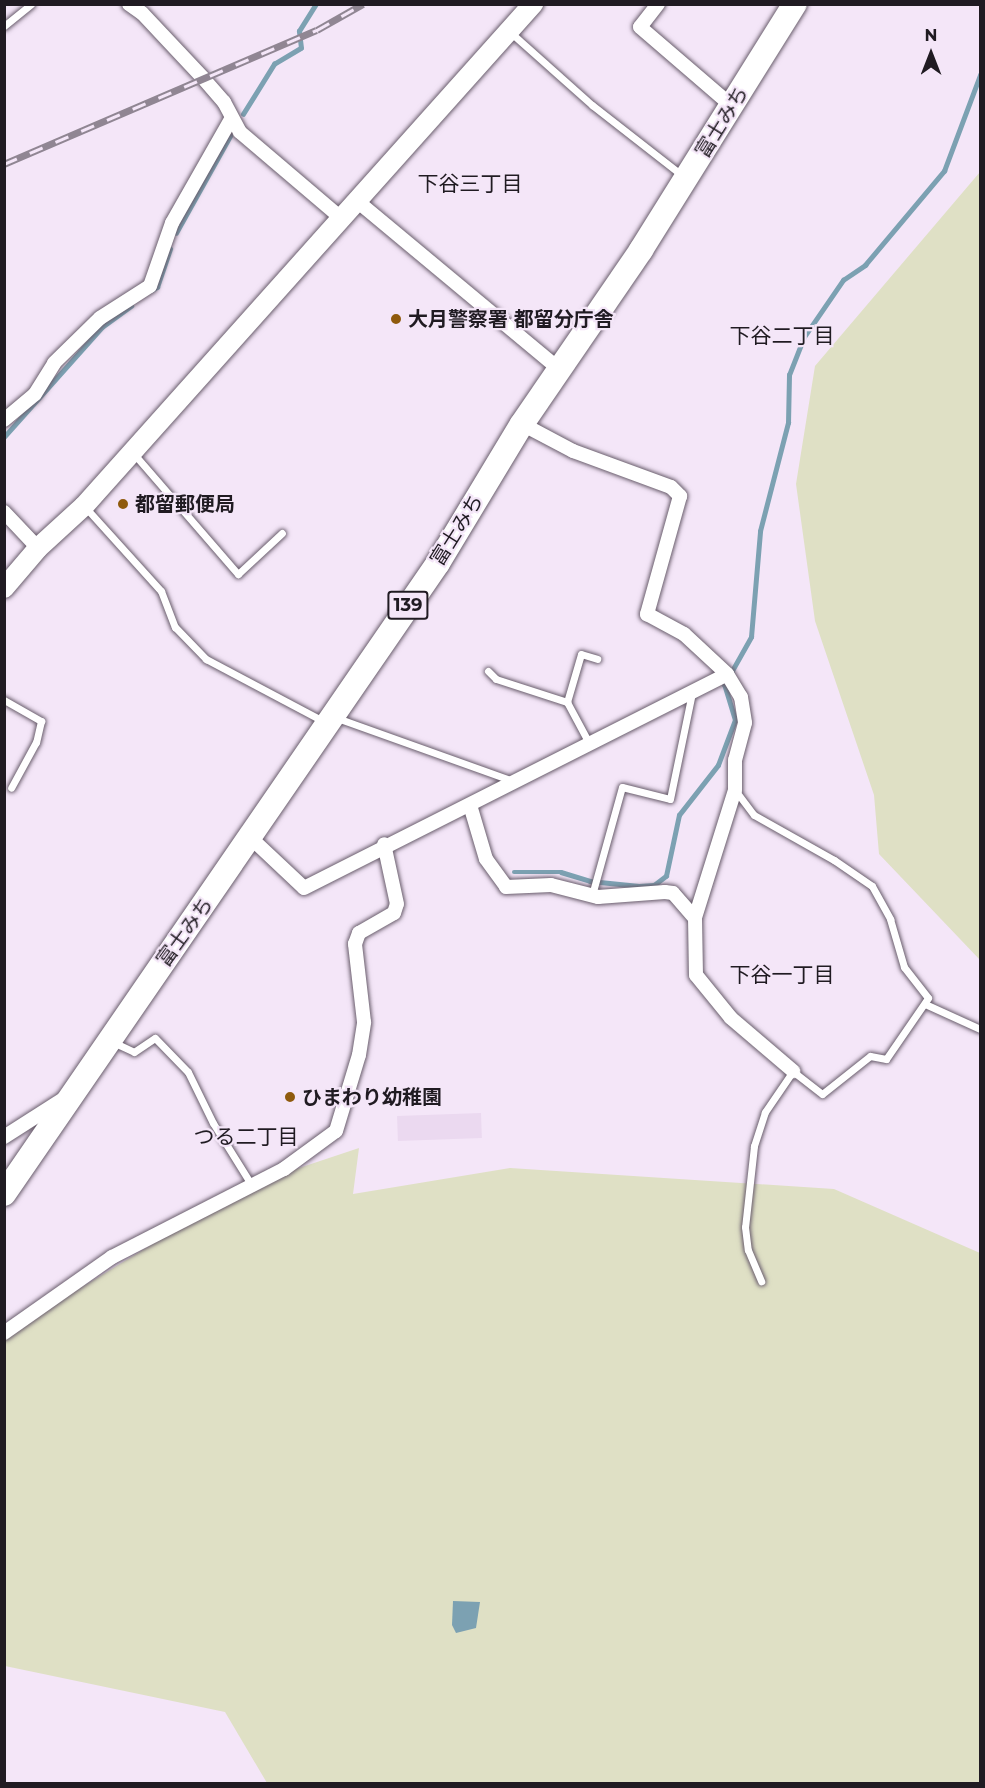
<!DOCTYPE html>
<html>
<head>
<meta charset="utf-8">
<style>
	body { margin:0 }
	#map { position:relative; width:985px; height:1788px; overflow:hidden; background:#f4e6f8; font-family:Montserrat,"Noto Sans JP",sans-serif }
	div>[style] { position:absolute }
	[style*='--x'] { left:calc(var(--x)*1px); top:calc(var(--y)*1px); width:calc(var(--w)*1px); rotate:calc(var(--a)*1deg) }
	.built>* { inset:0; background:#ebd9f0; transform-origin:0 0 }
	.green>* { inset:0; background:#dfe0c5 }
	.water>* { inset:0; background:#7ca1b2 }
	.stream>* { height:4.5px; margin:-2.25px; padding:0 2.25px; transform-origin:2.25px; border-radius:2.25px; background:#7ca1b2 }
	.roads { filter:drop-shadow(0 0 2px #695d6c) drop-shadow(0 0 2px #695d6c) }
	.lane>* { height:7px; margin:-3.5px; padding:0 3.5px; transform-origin:3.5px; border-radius:3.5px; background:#fff }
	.street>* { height:14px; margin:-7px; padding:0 7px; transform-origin:7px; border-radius:7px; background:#fff }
	.secondary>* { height:20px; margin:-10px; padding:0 10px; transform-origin:10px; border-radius:10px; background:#fff }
	.highway>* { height:24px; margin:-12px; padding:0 12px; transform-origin:12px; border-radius:12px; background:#fff }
	.rail>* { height:7px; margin-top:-3.5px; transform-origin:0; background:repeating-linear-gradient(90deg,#f4e6f8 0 14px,#908693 0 28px); box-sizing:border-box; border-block:2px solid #908693 }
	.dots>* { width:16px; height:16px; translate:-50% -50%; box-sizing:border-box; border:3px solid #f4e6f8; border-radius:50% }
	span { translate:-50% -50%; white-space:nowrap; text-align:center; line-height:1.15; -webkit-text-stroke:4.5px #f4e6f8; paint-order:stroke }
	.shield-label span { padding:2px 4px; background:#f4e6f8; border:2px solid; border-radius:4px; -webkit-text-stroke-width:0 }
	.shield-label { font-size:18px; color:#201b22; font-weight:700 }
	.street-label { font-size:20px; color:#201b22 }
	.poi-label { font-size:20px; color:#201b22; font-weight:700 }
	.left { translate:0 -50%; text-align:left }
	.neighbourhood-label { font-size:21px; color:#201b22 }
	.frame { position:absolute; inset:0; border:6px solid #201b22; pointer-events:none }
	.north { position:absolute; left:901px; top:24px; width:60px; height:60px; -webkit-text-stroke:4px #f4e6f8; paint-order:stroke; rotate:0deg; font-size:16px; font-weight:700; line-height:24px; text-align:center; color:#201b22 }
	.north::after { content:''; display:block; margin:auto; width:21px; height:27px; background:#201b22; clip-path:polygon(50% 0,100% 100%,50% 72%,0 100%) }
</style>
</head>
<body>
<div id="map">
	<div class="built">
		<i style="left:481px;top:1113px;width:25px;height:84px;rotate:88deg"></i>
	</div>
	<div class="green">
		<i style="clip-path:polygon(980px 172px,980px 960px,879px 854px,874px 795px,815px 621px,796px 484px,815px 366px)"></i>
		<i style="clip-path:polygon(359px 1148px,353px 1194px,510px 1168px,834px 1189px,980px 1253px,980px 1783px,267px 1783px,225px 1712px,5px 1666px,5px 1334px,251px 1184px)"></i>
	</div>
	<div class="water">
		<i style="clip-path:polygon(453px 1601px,480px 1602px,476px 1628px,456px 1633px,452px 1625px)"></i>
	</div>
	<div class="stream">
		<i style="--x:243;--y:114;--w:59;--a:-58.2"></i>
		<i style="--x:274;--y:64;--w:31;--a:-31"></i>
		<i style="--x:301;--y:48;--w:17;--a:-97"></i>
		<i style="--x:299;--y:31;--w:32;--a:-58"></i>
		<i style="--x:176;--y:233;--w:111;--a:-60.9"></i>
		<i style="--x:152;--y:290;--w:6;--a:-31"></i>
		<i style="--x:157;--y:287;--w:40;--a:-71.1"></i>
		<i style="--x:4;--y:437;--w:147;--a:-48.3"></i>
		<i style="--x:102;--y:327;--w:36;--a:-36"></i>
		<i style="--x:514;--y:872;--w:47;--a:0"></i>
		<i style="--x:561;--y:872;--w:30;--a:17"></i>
		<i style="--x:590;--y:881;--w:49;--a:5.8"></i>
		<i style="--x:639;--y:886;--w:15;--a:-4"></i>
		<i style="--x:654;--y:885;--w:15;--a:-37"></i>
		<i style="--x:666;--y:876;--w:62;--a:-78"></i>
		<i style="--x:679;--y:815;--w:63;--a:-52"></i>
		<i style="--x:718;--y:765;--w:48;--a:-69.3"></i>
		<i style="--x:735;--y:720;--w:37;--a:-107"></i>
		<i style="--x:724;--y:685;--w:55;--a:-60.6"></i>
		<i style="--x:751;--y:637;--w:106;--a:-85.1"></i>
		<i style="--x:760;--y:531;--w:112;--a:-75.5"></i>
		<i style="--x:788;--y:423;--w:48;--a:-88.8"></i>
		<i style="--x:789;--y:375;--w:41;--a:-68.5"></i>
		<i style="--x:804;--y:337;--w:69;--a:-55.6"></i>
		<i style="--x:843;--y:280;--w:27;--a:-34"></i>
		<i style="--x:865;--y:265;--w:123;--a:-50"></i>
		<i style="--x:944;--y:171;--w:103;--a:-69.4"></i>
	</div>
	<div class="roads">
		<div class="lane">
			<i style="--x:4;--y:26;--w:35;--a:-39"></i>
			<i style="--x:510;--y:32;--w:110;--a:41.7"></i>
			<i style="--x:592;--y:105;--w:117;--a:38"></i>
			<i style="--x:134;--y:454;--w:159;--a:49.1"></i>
			<i style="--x:238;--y:574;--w:60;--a:-43"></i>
			<i style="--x:86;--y:508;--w:112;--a:47.9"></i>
			<i style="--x:161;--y:591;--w:39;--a:69"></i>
			<i style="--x:175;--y:627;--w:45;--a:45.9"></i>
			<i style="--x:206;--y:659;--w:135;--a:27.9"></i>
			<i style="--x:488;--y:671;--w:11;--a:45"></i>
			<i style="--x:496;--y:679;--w:75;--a:17.9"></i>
			<i style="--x:4;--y:700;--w:43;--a:29.6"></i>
			<i style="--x:41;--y:721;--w:22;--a:103"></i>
			<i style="--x:36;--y:742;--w:52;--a:118.5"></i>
			<i style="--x:337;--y:718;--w:187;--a:19.7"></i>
			<i style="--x:589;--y:743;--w:47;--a:-118.2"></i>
			<i style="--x:567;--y:702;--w:50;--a:-73.7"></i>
			<i style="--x:581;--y:654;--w:17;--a:17"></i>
			<i style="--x:735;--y:790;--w:31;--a:53"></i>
			<i style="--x:754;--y:815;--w:92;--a:29.4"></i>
			<i style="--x:834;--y:860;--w:46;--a:34.4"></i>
			<i style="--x:872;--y:886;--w:38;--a:61"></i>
			<i style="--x:890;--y:919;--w:50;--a:73.7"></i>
			<i style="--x:904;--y:967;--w:39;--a:52"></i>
			<i style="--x:928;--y:998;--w:74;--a:124.5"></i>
			<i style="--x:886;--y:1059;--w:16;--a:-169"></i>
			<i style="--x:870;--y:1056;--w:61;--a:141.6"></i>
			<i style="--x:822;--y:1094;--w:37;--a:-142"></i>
			<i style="--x:793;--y:1071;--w:50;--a:124.3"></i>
			<i style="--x:765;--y:1112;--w:36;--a:108"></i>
			<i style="--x:754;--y:1146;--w:81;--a:96.3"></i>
			<i style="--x:745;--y:1227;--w:23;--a:83"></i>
			<i style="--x:748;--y:1250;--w:34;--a:67"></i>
			<i style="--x:592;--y:895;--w:112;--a:-74.5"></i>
			<i style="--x:622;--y:787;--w:49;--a:14"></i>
			<i style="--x:670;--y:799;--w:108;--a:-78.3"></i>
			<i style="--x:925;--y:1004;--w:60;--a:24.4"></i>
			<i style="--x:115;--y:1043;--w:21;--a:25"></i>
			<i style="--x:134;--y:1052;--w:25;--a:-34"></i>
			<i style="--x:155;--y:1038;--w:47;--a:45.9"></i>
			<i style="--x:188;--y:1072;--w:57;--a:63.9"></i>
			<i style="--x:213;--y:1123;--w:72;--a:58.1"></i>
		</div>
		<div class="street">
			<i style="--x:129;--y:4;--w:16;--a:35"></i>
			<i style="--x:142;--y:13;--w:89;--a:46.8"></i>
			<i style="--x:203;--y:78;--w:32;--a:49"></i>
			<i style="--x:224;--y:102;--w:34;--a:62"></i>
			<i style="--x:240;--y:132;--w:133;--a:40.4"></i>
			<i style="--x:658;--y:4;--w:29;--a:128"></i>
			<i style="--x:640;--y:27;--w:121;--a:40.7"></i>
			<i style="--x:356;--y:200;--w:264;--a:39.8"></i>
			<i style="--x:4;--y:420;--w:40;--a:-40"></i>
			<i style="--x:35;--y:394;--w:36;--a:-58"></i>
			<i style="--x:54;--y:363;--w:64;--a:-44.4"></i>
			<i style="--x:100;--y:318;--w:59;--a:-32.6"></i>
			<i style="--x:150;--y:286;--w:67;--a:-70.8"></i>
			<i style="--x:172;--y:223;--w:120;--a:-60.4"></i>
			<i style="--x:522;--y:424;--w:58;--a:27.9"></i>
			<i style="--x:573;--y:451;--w:104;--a:20.2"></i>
			<i style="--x:671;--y:487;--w:13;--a:45"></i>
			<i style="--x:680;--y:496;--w:123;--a:105.6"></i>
			<i style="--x:647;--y:614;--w:42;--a:28.4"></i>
			<i style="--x:684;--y:634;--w:59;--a:42.9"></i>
			<i style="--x:727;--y:674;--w:27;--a:59"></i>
			<i style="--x:741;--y:697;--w:26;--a:81"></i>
			<i style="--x:745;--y:723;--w:38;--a:105"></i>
			<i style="--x:735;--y:760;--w:30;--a:90"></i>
			<i style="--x:735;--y:790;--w:134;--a:107.4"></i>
			<i style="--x:695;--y:918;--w:57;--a:89"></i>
			<i style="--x:696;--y:975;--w:55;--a:50.9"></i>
			<i style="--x:731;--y:1018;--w:82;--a:40.5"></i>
			<i style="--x:4;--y:512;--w:50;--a:46.6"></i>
			<i style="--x:470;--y:805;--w:56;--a:73.5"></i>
			<i style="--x:486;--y:859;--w:34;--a:54"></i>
			<i style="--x:506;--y:887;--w:45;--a:-2.5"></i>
			<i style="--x:551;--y:885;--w:49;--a:14.3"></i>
			<i style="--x:598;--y:897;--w:67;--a:-4.3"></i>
			<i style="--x:665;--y:892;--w:8;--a:7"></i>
			<i style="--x:673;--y:893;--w:33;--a:49"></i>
			<i style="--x:252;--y:839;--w:71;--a:43.3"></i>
			<i style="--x:304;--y:888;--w:474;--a:-26.8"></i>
			<i style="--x:4;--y:1137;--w:72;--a:-32.6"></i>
			<i style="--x:4;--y:1333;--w:132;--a:-35.1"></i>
			<i style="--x:112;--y:1257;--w:193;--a:-27.1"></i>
			<i style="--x:284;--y:1169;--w:64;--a:-36.2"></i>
			<i style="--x:336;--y:1131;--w:79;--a:-73.2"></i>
			<i style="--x:359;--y:1055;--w:33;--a:-81"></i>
			<i style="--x:364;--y:1022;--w:79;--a:-96.6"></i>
			<i style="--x:355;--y:944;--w:12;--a:-70"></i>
			<i style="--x:359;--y:933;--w:40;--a:-29.7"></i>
			<i style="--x:394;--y:913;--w:9;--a:-72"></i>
			<i style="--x:397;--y:904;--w:61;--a:-102.2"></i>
		</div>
		<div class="secondary">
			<i style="--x:4;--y:588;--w:52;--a:-49.6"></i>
			<i style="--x:38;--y:548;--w:62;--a:-42.4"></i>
			<i style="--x:84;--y:506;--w:674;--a:-48.19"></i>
		</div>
		<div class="highway">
			<i style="--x:4;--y:1194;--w:766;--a:-55.48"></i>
			<i style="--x:438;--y:563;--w:162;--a:-58.9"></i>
			<i style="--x:522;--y:424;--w:211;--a:-55.6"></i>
			<i style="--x:641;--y:250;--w:290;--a:-58"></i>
		</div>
	</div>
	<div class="rail">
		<i style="--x:4;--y:164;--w:340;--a:-23.2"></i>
		<i style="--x:317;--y:30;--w:53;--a:-29.5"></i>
	</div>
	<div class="dots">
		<i style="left:396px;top:319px;background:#8f5a0d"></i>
		<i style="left:123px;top:504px;background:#8f5a0d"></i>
		<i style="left:290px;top:1097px;background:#8f5a0d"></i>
	</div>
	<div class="shield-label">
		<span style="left:408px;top:605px">139</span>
	</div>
	<div class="street-label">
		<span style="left:722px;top:122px;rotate:-58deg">富士みち</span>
		<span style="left:457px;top:530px;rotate:-58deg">富士みち</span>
		<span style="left:185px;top:932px;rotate:-54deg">富士みち</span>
	</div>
	<div class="poi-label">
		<span class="left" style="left:408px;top:319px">大月警察署 都留分庁舎</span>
		<span class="left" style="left:135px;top:504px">都留郵便局</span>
		<span class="left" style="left:302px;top:1097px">ひまわり幼稚園</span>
	</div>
	<div class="neighbourhood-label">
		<span style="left:470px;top:184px">下谷三丁目</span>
		<span style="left:782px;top:336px">下谷二丁目</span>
		<span style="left:782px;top:975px">下谷一丁目</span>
		<span style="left:246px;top:1137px">つる二丁目</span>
	</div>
	<div class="frame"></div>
	<div class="north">N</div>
</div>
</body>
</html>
